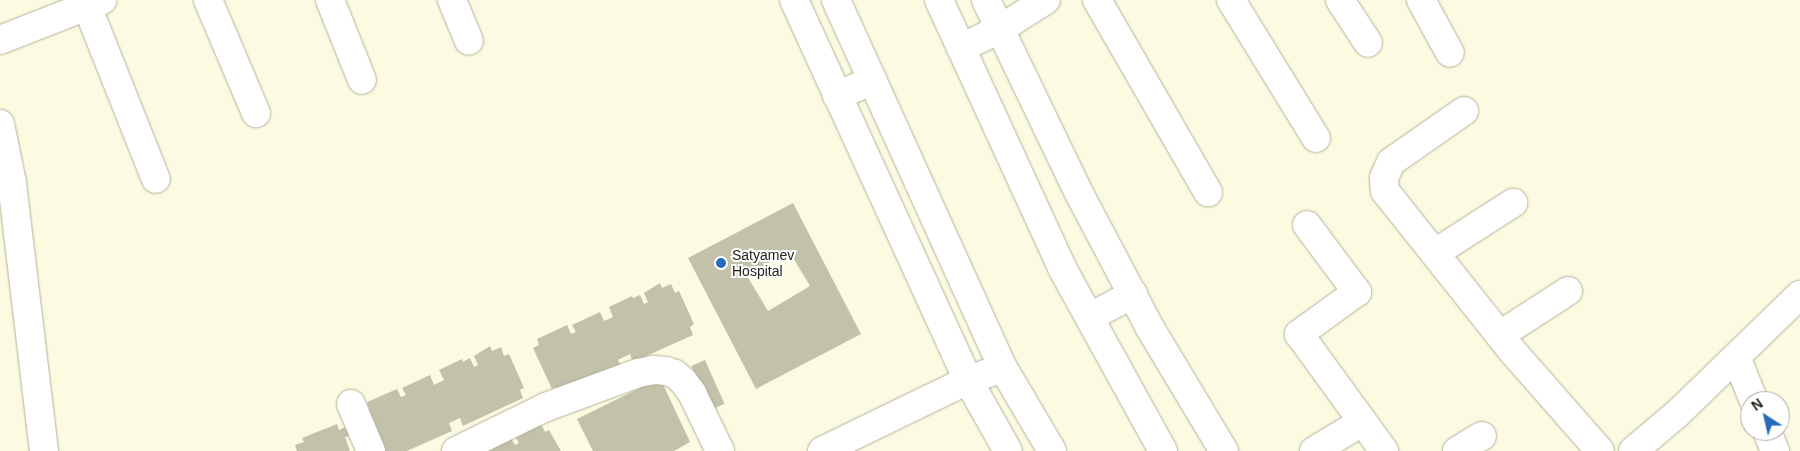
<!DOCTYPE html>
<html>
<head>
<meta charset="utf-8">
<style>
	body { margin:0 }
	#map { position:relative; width:1800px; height:451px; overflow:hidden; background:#fcfbe2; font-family:Arial,sans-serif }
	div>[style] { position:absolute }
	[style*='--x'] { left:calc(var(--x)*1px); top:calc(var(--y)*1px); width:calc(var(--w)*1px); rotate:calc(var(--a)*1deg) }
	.building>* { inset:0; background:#c2c1aa; transform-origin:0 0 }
	.roads { filter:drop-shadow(0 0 1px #b3b29b) drop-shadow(0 0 1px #b3b29b) }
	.minor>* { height:28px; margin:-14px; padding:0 14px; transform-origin:14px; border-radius:14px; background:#fff }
	.major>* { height:28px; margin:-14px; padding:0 14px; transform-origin:14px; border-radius:14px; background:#fff }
	.dots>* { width:14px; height:14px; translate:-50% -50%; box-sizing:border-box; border:2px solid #fff; border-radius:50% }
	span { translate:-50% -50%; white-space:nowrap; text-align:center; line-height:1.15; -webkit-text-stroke:4px #fff; paint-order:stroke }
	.poi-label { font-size:14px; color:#24241b }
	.left { translate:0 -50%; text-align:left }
	.north { position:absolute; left:1740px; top:391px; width:50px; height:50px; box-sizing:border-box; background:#fff; border:1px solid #a7a7a4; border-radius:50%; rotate:325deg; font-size:14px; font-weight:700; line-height:20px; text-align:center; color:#24241b }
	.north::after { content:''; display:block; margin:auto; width:18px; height:22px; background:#286bbc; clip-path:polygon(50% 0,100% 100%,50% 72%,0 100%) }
</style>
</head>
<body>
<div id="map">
	<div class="building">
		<i style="clip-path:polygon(evenodd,793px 203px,861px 334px,756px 389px,688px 258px,793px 203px,789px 251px,810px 286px,768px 311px,747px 276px,789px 251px)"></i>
		<i style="clip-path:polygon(660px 283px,662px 288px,671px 284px,675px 293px,679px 291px,694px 324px,690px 327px,693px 335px,633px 362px,630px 354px,618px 360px,622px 367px,560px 395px,556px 387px,552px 389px,533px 348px,539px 345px,537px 339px,567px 325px,571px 334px,576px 332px,572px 325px,600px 312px,604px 321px,613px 317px,609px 307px,632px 296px,633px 298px,640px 295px,644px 304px,648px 302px,644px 293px)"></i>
		<i style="clip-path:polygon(490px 346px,492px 351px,501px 347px,504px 356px,509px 354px,524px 388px,520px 390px,523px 398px,463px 426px,460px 418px,449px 423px,452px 431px,407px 451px,383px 451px,363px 411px,369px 408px,367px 402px,397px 389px,401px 397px,406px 395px,402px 388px,430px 375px,434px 385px,444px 380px,439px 370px,462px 359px,463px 362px,470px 358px,474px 367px,478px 365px,474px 356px)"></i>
		<i style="left:705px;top:360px;width:48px;height:15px;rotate:66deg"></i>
		<i style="clip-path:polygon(660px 378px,690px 442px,674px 451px,593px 451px,577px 419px)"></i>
		<i style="clip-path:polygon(337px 424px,339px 430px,346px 427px,350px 436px,345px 437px,350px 451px,297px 451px,295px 445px,304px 442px,302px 438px)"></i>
		<i style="clip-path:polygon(541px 424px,545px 432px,549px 430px,561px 451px,478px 451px,510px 437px,515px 445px,519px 443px,514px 435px)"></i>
	</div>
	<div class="roads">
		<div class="minor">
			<i style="--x:208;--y:0;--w:123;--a:67"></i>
			<i style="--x:330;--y:0;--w:86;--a:68.2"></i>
			<i style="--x:452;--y:0;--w:44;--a:67.5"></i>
			<i style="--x:794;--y:0;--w:418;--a:65.4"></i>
			<i style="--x:968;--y:380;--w:81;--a:60.6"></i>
			<i style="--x:986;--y:0;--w:216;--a:64.3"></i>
			<i style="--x:1080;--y:195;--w:150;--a:62.2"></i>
			<i style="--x:1150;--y:328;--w:144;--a:59"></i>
			<i style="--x:1097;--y:0;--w:222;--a:60"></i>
			<i style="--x:1231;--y:0;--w:162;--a:58.4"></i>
			<i style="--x:1340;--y:0;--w:51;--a:56.9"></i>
			<i style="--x:1421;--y:0;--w:60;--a:61.3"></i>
			<i style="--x:87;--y:6;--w:186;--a:68.3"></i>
			<i style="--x:0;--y:40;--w:110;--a:-21.4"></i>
			<i style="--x:961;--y:48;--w:43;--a:-26"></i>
			<i style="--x:1000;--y:29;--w:54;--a:-32.2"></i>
			<i style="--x:837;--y:96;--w:39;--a:-24"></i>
			<i style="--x:1464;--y:111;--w:89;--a:145.1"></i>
			<i style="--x:1391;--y:162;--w:17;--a:114"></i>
			<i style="--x:1384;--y:178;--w:13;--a:86"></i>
			<i style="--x:1385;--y:191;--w:207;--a:51.5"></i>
			<i style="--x:1514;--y:353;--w:130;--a:48.7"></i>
			<i style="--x:0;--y:124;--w:60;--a:78.5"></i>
			<i style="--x:12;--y:183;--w:270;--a:83.2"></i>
			<i style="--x:1307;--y:225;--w:84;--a:53.3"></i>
			<i style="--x:1357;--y:292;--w:72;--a:144.1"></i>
			<i style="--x:1299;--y:334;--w:145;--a:54"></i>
			<i style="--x:1435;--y:253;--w:93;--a:-32.7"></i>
			<i style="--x:1500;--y:335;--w:81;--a:-32.9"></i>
			<i style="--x:1736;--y:357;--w:48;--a:67.8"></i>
			<i style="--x:351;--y:404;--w:51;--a:66.9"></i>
			<i style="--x:1767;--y:431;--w:22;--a:68"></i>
			<i style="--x:456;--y:451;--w:100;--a:-26.1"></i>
			<i style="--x:546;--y:407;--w:98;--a:-20.3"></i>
			<i style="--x:638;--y:373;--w:15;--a:-11"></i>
			<i style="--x:653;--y:370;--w:13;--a:4"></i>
			<i style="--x:666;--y:371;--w:9;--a:18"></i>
			<i style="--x:675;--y:374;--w:11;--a:41"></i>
			<i style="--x:683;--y:381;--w:15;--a:53"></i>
			<i style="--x:692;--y:393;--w:64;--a:64.2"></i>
			<i style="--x:822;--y:451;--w:162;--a:-25.9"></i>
			<i style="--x:968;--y:380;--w:37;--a:-19"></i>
			<i style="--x:1314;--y:451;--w:56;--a:-31.1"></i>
			<i style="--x:1457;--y:451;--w:29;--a:-31"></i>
			<i style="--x:1633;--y:451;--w:57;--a:-40.1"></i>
			<i style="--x:1677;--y:414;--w:171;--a:-44.1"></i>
		</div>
		<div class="major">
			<i style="--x:836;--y:0;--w:404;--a:65.6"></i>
			<i style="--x:1003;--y:368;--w:96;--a:59.4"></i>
			<i style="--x:939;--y:0;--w:295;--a:65.3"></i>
			<i style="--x:1062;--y:268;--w:209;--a:61.1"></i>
			<i style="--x:1090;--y:317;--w:49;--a:-28.1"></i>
		</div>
	</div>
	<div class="dots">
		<i style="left:721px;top:263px;background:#286bbc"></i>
	</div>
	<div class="poi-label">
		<span class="left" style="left:732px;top:263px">Satyamev<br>Hospital</span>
	</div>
	<div class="north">N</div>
</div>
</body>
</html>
